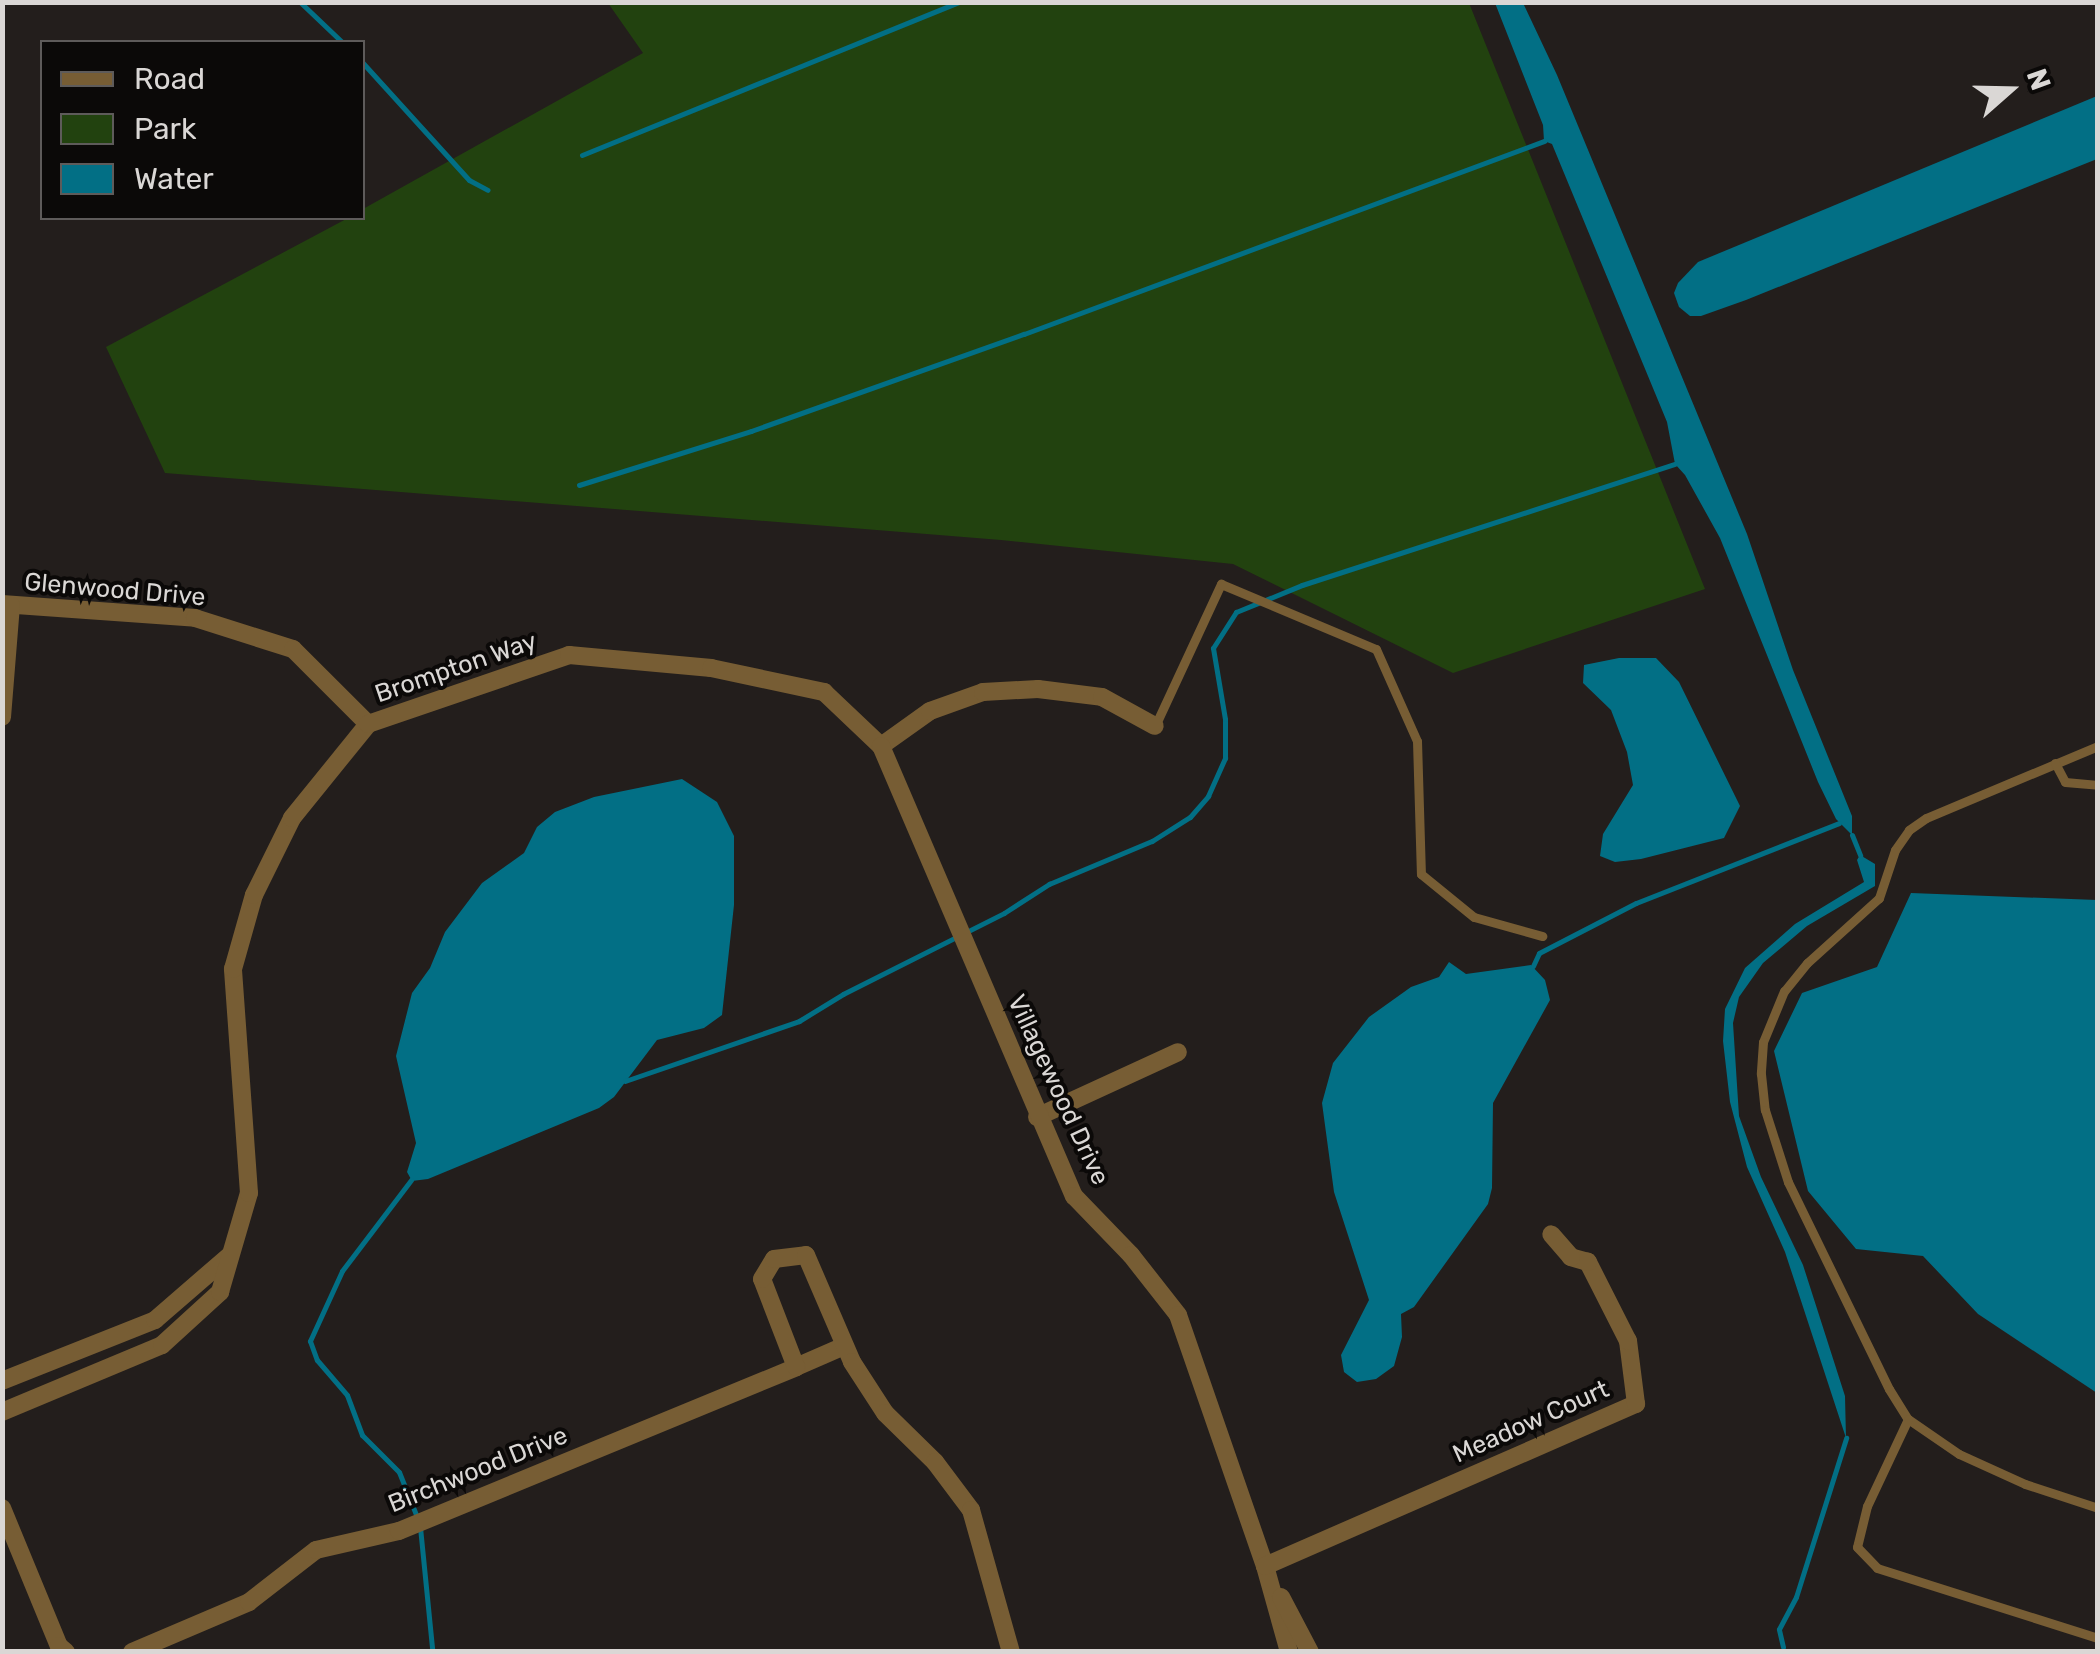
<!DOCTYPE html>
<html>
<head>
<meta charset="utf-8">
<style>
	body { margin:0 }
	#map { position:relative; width:2100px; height:1654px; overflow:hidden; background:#231e1c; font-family:Rubik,sans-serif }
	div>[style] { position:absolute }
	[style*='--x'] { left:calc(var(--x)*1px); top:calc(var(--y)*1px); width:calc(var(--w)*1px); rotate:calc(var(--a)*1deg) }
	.green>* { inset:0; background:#22420f }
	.water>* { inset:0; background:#026f85 }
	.stream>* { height:5px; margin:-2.5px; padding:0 2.5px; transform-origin:2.5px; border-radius:2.5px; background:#026f85 }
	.service>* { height:9px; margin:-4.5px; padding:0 4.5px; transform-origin:4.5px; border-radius:4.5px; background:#775d34 }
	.minor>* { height:18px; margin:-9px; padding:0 9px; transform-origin:9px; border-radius:9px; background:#775d34 }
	span { translate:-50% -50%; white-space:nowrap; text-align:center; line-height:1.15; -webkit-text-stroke:8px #0b0908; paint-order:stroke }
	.street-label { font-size:25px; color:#dad7d5 }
	.frame { position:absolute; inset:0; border:5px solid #dad7d5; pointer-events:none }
	.legend { position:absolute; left:40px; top:40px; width:325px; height:180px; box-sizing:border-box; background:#0b0908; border:2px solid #5e5b5a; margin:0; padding:12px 18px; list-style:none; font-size:30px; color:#dad7d5 }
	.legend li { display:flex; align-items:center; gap:20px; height:50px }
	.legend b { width:50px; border:2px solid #5e5b5a }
	.north { position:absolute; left:1960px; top:40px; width:100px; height:100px; -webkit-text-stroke:8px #0b0908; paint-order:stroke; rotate:70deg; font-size:28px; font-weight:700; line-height:40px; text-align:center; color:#dad7d5 }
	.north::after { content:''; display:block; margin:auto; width:35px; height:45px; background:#dad7d5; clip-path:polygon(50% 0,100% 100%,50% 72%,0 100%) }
</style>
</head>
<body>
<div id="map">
	<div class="green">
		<i style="clip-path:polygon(608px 3px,1469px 3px,1705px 589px,1453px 673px,1233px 564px,1001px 540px,165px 473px,106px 347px,348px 218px,362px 218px,363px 209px,643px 53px)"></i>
	</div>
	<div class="water">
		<i style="clip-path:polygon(1495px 3px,1523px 3px,1557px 75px,1747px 534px,1793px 670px,1852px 816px,1852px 835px,1836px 819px,1818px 782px,1720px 538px,1685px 475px,1675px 464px,1667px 422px,1552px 144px,1544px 141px,1543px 125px)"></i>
		<i style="clip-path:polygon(2097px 96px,2097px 159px,1746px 300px,1701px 316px,1690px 316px,1679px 307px,1674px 293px,1678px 283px,1698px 262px)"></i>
		<i style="clip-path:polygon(1619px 658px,1656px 658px,1679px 682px,1740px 806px,1724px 838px,1641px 859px,1615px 862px,1600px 856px,1603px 834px,1633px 785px,1627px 752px,1611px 710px,1583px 683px,1584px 665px)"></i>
		<i style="clip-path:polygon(682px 779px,717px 802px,734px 836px,734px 905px,722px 1015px,704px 1028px,657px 1040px,614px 1097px,599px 1108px,428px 1179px,412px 1181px,407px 1172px,416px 1143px,396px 1056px,412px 993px,430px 968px,445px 932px,482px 883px,524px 853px,537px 827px,555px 812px,594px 797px)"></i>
		<i style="clip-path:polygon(1860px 855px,1875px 864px,1875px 886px,1807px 926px,1763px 963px,1739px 997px,1733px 1023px,1739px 1116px,1761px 1177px,1803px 1265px,1845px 1396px,1846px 1438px,1785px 1252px,1747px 1167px,1730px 1102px,1723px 1041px,1725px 1009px,1745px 968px,1795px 924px,1864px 882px,1857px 860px)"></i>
		<i style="clip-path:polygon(1911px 893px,2097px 900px,2097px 1393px,1978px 1314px,1923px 1256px,1856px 1249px,1808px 1191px,1774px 1051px,1802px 993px,1877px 967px)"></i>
		<i style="clip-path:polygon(1449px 962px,1466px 974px,1531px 965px,1545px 980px,1550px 1000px,1493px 1103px,1492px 1188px,1488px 1204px,1414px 1307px,1401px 1314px,1402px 1337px,1394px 1366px,1376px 1379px,1357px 1382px,1344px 1372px,1341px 1355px,1369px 1300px,1334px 1192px,1322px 1103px,1333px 1063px,1369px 1017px,1411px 987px,1439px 977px)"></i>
	</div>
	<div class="stream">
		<i style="--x:300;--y:2;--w:58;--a:43.6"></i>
		<i style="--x:362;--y:62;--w:159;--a:47.8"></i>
		<i style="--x:469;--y:180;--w:21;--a:28"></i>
		<i style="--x:582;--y:155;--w:407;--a:-22.1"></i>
		<i style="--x:579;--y:485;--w:180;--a:-17.4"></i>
		<i style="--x:751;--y:431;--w:290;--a:-19.6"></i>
		<i style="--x:1024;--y:334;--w:555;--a:-20.36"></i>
		<i style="--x:1852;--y:835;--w:22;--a:68"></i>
		<i style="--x:1533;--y:966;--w:14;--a:-65"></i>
		<i style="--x:1539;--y:953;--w:109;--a:-27.3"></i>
		<i style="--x:1636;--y:903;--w:218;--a:-21.5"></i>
		<i style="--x:625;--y:1081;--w:184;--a:-19"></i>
		<i style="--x:799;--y:1021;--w:52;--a:-31.5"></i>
		<i style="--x:843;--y:994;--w:180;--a:-26.7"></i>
		<i style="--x:1004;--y:913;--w:54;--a:-32.8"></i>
		<i style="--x:1049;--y:884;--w:112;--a:-22.7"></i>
		<i style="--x:1152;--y:841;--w:45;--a:-32.3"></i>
		<i style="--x:1190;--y:817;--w:28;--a:-49"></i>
		<i style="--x:1208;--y:796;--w:42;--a:-65.9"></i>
		<i style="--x:1225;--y:758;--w:39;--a:-90"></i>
		<i style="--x:1225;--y:719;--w:72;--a:-99.6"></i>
		<i style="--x:1213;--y:648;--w:43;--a:-57.4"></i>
		<i style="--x:1236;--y:612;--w:71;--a:-22.2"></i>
		<i style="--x:1302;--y:585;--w:392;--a:-18"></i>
		<i style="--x:411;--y:1180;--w:114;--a:127.2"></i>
		<i style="--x:342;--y:1271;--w:77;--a:114.6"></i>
		<i style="--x:310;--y:1341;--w:20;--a:70"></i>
		<i style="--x:317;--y:1360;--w:46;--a:49.4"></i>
		<i style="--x:347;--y:1395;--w:43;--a:69.4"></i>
		<i style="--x:362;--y:1435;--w:52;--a:45"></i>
		<i style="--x:399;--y:1472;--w:48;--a:68.2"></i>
		<i style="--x:420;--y:1527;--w:122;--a:84.3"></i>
		<i style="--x:1783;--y:1647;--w:18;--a:-103"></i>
		<i style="--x:1779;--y:1629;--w:36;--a:-62"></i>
		<i style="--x:1796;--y:1597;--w:167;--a:-72.5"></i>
	</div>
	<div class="service">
		<i style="--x:1155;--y:726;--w:157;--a:-65.1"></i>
		<i style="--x:1221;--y:584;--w:168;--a:22.8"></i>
		<i style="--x:1376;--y:649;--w:101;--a:66"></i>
		<i style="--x:1417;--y:741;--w:133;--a:88.3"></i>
		<i style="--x:1421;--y:874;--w:68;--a:39.1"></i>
		<i style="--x:1474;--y:917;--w:71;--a:15.6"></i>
		<i style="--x:2098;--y:746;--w:186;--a:157.3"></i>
		<i style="--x:1926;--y:818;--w:21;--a:145"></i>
		<i style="--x:1909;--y:830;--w:24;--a:125"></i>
		<i style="--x:1895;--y:850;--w:51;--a:108.4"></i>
		<i style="--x:1879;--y:898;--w:97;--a:137.9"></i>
		<i style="--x:1807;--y:963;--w:36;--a:129"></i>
		<i style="--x:1784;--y:991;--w:55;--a:112.4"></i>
		<i style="--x:1763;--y:1042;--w:32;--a:94"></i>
		<i style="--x:1761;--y:1074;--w:36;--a:84"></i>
		<i style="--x:1765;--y:1110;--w:76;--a:72.3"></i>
		<i style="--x:1788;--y:1182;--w:230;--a:64"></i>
		<i style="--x:1889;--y:1389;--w:36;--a:58"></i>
		<i style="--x:1908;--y:1419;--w:62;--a:34.5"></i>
		<i style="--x:1959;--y:1454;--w:72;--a:24.4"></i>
		<i style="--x:2025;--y:1484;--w:77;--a:18.2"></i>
		<i style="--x:2055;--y:763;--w:21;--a:62"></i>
		<i style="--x:2065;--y:782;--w:33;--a:5"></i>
		<i style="--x:1908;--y:1419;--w:96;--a:115.2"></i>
		<i style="--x:1867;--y:1506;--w:42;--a:103.7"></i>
		<i style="--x:1857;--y:1547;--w:29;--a:46"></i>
		<i style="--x:1877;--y:1568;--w:232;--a:17.6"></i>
	</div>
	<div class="minor">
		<i style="--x:2;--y:604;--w:194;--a:4.1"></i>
		<i style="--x:195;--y:618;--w:103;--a:17.6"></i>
		<i style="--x:293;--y:649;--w:106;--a:45"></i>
		<i style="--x:2;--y:717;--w:112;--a:-85.4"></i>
		<i style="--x:881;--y:746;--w:60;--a:-35.5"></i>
		<i style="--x:930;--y:711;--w:56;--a:-19.7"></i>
		<i style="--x:983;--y:692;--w:55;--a:-3.1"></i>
		<i style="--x:1038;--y:689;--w:64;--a:7.1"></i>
		<i style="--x:1102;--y:697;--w:60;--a:28.7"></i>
		<i style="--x:1037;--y:1117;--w:155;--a:-24.7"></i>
		<i style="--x:796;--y:1367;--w:52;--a:-23.6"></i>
		<i style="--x:2;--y:1381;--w:165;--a:-21.7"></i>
		<i style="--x:155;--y:1320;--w:99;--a:-40.9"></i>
		<i style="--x:2;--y:1412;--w:173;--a:-22.7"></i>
		<i style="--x:162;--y:1345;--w:79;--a:-42.4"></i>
		<i style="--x:220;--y:1292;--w:103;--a:-73.7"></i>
		<i style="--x:249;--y:1193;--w:225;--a:-94.1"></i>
		<i style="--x:233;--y:969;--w:77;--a:-74.2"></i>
		<i style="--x:254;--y:895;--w:86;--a:-63.7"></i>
		<i style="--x:292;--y:818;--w:121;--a:-51"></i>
		<i style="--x:368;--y:724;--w:213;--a:-18.9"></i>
		<i style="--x:569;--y:655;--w:143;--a:5.2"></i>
		<i style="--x:711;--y:668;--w:116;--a:12"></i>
		<i style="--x:824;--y:692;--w:79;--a:43.5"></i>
		<i style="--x:881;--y:746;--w:490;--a:66.8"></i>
		<i style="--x:1074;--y:1196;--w:82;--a:46"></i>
		<i style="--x:1131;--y:1255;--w:76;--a:51.9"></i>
		<i style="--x:1178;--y:1315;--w:266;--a:70.9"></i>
		<i style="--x:1265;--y:1566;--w:89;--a:74.4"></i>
		<i style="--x:2;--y:1508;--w:149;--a:67.6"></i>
		<i style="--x:59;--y:1646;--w:9;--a:41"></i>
		<i style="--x:1265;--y:1566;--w:405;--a:-23.6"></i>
		<i style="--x:1636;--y:1404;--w:64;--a:-97.2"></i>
		<i style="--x:1628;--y:1341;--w:89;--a:-116.9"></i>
		<i style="--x:1588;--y:1262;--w:18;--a:-164"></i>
		<i style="--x:1571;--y:1257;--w:30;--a:-131"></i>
		<i style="--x:1281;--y:1597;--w:62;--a:62.2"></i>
		<i style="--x:132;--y:1652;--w:127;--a:-23.1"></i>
		<i style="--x:249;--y:1602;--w:85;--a:-37.8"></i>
		<i style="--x:316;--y:1550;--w:85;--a:-12.9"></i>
		<i style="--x:399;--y:1531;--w:430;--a:-22.4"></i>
		<i style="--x:796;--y:1367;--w:94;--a:-111.1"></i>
		<i style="--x:762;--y:1279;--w:23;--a:-59"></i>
		<i style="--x:774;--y:1259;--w:32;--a:-7"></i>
		<i style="--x:806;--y:1255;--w:116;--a:66.7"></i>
		<i style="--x:852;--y:1362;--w:61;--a:57.1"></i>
		<i style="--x:885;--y:1413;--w:70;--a:44.4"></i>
		<i style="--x:935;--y:1462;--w:60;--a:53.1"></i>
		<i style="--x:971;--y:1510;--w:148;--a:74.3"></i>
	</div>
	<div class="street-label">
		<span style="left:115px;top:590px;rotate:5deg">Glenwood Drive</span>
		<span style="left:456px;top:668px;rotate:-19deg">Brompton Way</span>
		<span style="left:1058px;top:1090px;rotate:65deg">Villagewood Drive</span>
		<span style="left:1531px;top:1422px;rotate:-24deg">Meadow Court</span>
		<span style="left:478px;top:1470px;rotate:-22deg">Birchwood Drive</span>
	</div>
	<div class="frame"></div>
	<ul class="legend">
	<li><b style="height:12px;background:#775d34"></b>Road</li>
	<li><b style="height:28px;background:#22420f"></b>Park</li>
	<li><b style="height:28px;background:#026f85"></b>Water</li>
	</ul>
	<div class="north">N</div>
</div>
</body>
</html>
